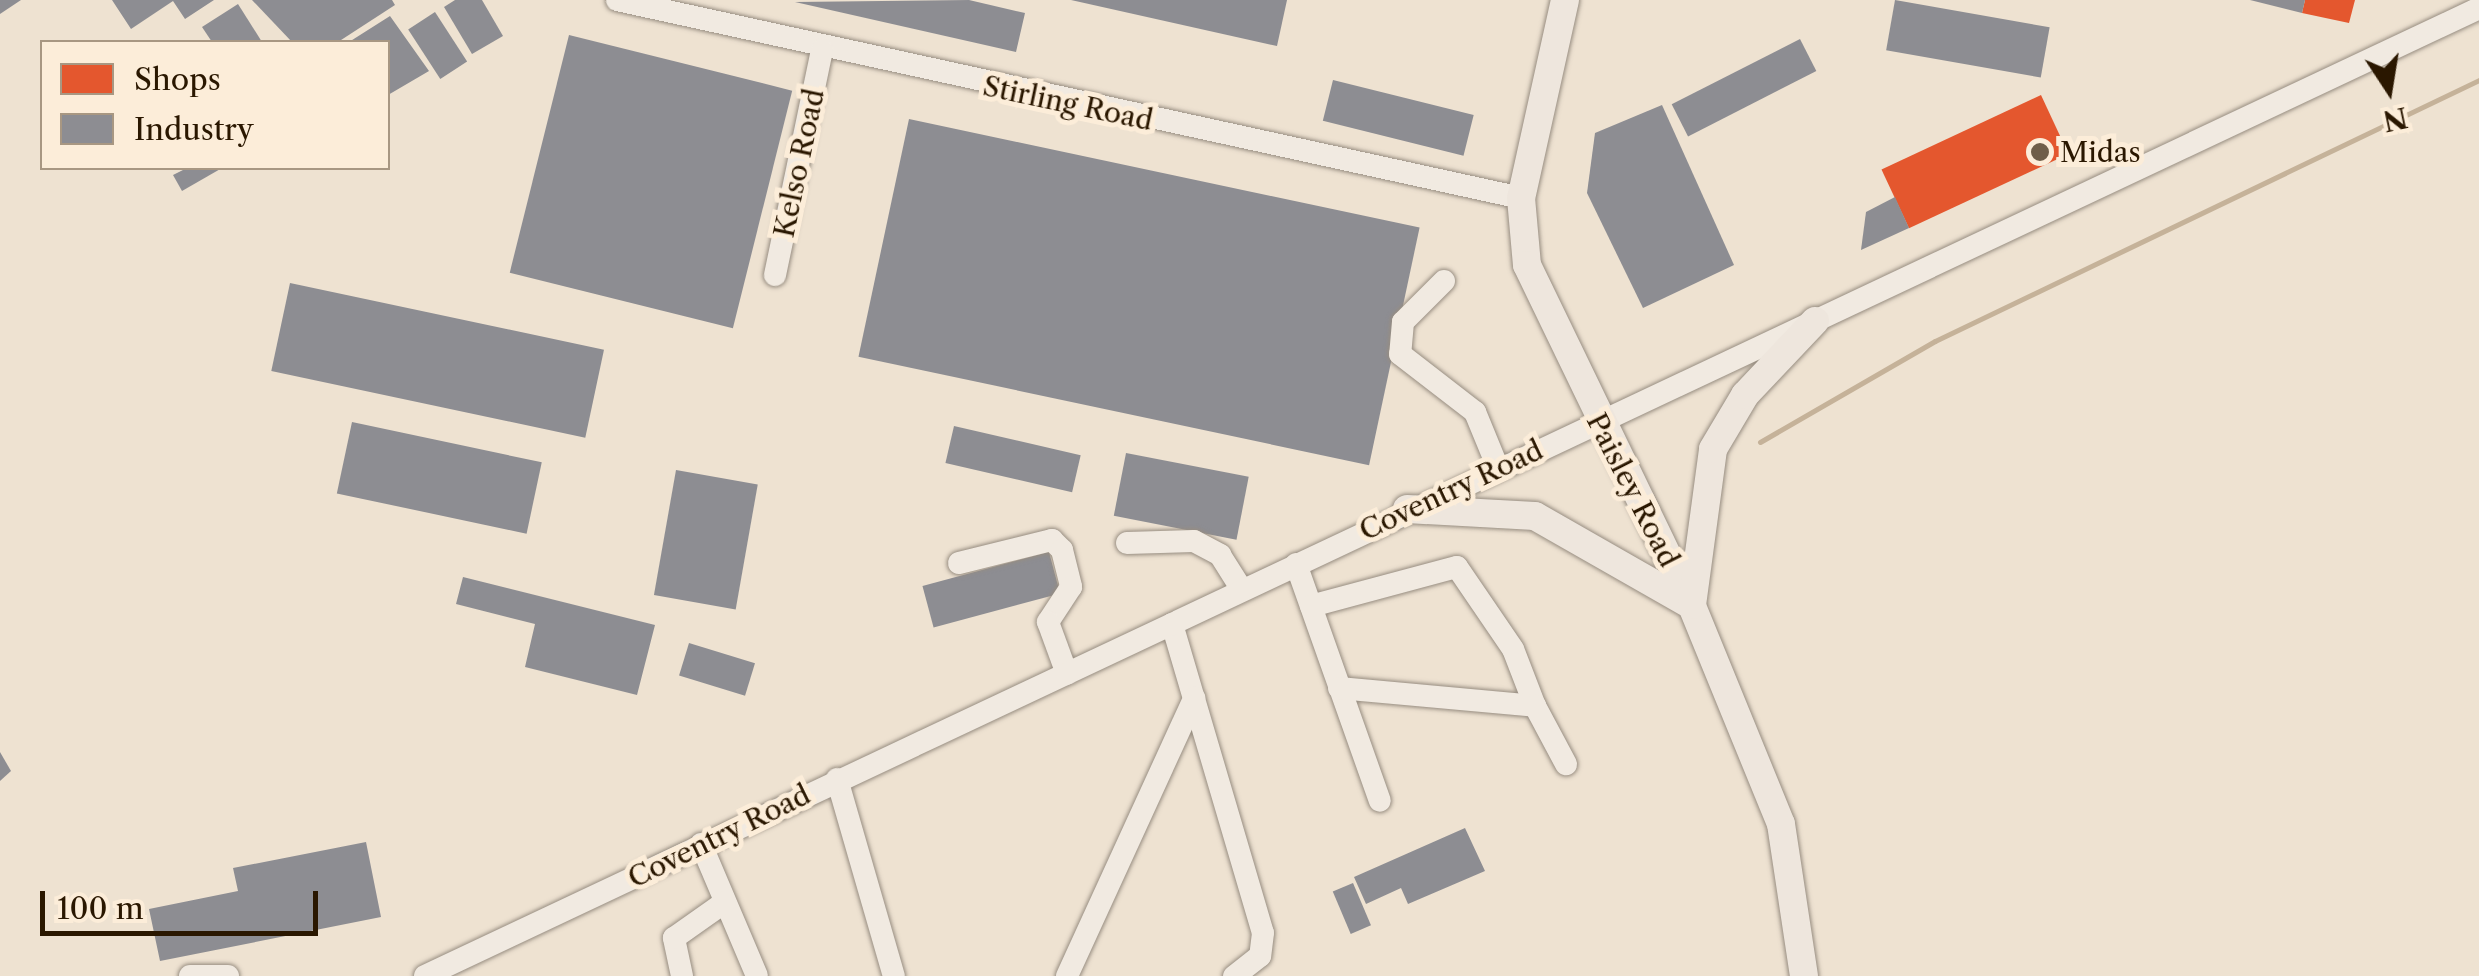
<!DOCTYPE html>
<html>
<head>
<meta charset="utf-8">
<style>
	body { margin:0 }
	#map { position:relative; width:2479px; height:976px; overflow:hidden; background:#eee2d1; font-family:"Libre Caslon Text",serif }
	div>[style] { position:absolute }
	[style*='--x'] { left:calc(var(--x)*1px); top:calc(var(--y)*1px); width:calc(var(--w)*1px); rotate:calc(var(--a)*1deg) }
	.shops>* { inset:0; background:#e4572e; transform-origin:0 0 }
	.industry>* { inset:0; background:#8d8d92; transform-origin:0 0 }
	.stream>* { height:5px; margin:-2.5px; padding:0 2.5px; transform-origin:2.5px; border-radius:2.5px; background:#c5b299 }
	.roads { filter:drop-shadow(0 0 2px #978d81) drop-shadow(0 0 2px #978d81) }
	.minor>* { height:22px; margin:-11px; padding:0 11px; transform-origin:11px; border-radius:11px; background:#f1eae1 }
	.major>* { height:28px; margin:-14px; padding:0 14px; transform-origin:14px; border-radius:14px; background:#eee6dd }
	.dots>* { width:28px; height:28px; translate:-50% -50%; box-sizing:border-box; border:5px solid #fcedd9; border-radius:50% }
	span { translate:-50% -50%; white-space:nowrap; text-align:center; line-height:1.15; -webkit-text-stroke:10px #fcedd9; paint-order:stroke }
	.street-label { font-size:28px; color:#2a1700 }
	.poi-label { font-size:28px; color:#2a1700 }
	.left { translate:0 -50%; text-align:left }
	.legend { position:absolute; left:40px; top:40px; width:350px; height:130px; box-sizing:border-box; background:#fcedd9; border:2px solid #a89782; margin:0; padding:12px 18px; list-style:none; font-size:30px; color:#2a1700 }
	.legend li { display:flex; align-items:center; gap:20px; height:50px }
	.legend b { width:50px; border:2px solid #a89782 }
	.north { position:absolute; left:2339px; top:40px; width:100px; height:100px; -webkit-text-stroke:8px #fcedd9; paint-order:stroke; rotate:168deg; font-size:28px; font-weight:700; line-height:40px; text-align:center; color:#2a1700 }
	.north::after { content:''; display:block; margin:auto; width:35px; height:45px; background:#2a1700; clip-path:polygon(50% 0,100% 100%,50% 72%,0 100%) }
	.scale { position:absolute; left:40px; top:891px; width:278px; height:45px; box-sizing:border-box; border:5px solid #2a1700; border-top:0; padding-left:12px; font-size:30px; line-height:35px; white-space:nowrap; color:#2a1700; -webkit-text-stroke:8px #fcedd9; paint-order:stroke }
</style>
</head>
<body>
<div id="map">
	<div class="shops">
		<i style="clip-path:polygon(2305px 0,2355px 0,2349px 23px,2302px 13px)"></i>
		<i style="left:2041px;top:95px;width:65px;height:176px;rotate:65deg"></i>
	</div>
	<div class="industry">
		<i style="clip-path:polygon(0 0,21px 0,0 14px)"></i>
		<i style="clip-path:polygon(112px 0,214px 0,185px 19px,173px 1px,131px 29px)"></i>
		<i style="clip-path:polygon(252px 0,392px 0,395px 5px,338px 42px,292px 42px)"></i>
		<i style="clip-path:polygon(455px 0,482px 0,503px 36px,472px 54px,444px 7px)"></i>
		<i style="clip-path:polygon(969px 0,1025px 13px,1016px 52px,795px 2px)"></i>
		<i style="clip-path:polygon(1071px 0,1287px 0,1277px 46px)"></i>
		<i style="left:1895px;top:0;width:157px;height:51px;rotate:10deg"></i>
		<i style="clip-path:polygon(2250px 0,2305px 0,2302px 13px)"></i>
		<i style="clip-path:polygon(238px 4px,262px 42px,212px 42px,202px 27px)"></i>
		<i style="left:435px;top:12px;width:59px;height:32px;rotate:57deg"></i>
		<i style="clip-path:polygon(390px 16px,429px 71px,388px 95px,388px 42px,349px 42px)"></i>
		<i style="left:569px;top:35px;width:230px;height:245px;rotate:14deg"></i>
		<i style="left:1800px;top:39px;width:36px;height:144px;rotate:63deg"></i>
		<i style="left:1333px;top:80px;width:145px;height:42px;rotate:14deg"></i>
		<i style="clip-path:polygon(1662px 105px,1734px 265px,1643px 308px,1587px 193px,1595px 133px)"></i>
		<i style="left:909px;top:119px;width:522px;height:243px;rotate:12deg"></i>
		<i style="clip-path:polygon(187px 168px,222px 168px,182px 191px,173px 175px)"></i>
		<i style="clip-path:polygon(1895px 197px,1909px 228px,1861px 250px,1866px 212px)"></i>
		<i style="left:290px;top:283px;width:321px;height:90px;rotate:12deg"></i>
		<i style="left:352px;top:422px;width:194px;height:73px;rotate:12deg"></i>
		<i style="left:954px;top:426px;width:130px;height:38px;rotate:13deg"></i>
		<i style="left:1126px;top:453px;width:125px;height:64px;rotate:11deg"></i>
		<i style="left:676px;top:470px;width:83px;height:127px;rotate:10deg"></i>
		<i style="left:1049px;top:552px;width:43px;height:131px;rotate:75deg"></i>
		<i style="clip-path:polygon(463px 577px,655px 625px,637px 695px,525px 667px,535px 624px,456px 604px)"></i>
		<i style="left:689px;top:643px;width:69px;height:34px;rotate:17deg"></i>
		<i style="clip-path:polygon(0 752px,11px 771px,0 781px)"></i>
		<i style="clip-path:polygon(1465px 828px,1485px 871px,1408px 904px,1401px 888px,1366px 904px,1354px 877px)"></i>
		<i style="clip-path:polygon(366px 842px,381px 917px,160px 961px,149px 909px,238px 891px,233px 868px)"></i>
		<i style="left:1353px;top:883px;width:46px;height:22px;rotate:67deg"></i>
	</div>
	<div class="stream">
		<i style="--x:1760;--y:442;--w:202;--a:-30"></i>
		<i style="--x:1935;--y:341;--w:603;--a:-25.63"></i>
	</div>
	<div class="roads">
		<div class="minor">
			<i style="--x:617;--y:0;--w:925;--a:12.35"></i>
			<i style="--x:775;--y:275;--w:230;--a:-78.2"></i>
			<i style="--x:1444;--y:281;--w:58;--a:135"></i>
			<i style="--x:1403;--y:322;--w:32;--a:95"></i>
			<i style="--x:1400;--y:354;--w:95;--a:37.7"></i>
			<i style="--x:1475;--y:412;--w:61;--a:67.7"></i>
			<i style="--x:1127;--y:543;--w:67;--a:-1.7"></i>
			<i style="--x:1194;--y:541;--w:30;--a:28"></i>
			<i style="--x:1220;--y:555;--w:41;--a:57.8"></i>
			<i style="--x:959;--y:563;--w:96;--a:-13.9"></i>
			<i style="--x:1052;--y:540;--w:14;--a:45"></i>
			<i style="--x:1062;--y:550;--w:38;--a:76"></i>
			<i style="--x:1071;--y:587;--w:42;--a:123.3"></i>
			<i style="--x:1048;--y:622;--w:55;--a:69.9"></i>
			<i style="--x:1296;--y:564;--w:251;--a:70.5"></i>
			<i style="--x:1311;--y:606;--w:151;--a:-15"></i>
			<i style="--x:1457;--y:567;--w:99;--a:55.7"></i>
			<i style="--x:1513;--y:649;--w:61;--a:68.9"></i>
			<i style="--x:1172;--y:624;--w:322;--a:73.6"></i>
			<i style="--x:1263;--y:933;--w:23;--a:97"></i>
			<i style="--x:1260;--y:956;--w:33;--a:142"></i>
			<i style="--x:1339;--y:688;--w:197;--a:5.2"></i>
			<i style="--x:1535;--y:706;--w:66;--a:61.9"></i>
			<i style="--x:837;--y:779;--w:205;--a:73.9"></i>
			<i style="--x:701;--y:844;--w:143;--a:67"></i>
			<i style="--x:190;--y:976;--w:38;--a:0"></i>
			<i style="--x:425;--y:976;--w:2271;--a:-25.23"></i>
			<i style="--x:682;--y:976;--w:39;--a:-102"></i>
			<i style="--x:674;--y:938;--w:62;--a:-35.2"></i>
			<i style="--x:1067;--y:976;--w:306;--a:-65.4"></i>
		</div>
		<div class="major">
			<i style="--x:1565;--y:0;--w:203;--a:102.5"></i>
			<i style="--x:1521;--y:198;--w:67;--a:84.9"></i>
			<i style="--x:1527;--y:265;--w:379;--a:64.2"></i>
			<i style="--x:1692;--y:606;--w:235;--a:67.8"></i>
			<i style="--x:1781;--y:824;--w:154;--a:81.4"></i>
			<i style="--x:1407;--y:509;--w:128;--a:3.1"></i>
			<i style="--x:1535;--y:516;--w:180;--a:29.7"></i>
			<i style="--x:1692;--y:605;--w:157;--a:-82.3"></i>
			<i style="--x:1713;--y:449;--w:63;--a:-59.3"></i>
			<i style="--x:1745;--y:395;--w:102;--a:-46.6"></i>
		</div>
	</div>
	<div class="dots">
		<i style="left:2040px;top:152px;background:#6f5e49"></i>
	</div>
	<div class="street-label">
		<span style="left:1068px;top:103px;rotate:12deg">Stirling Road</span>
		<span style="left:799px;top:163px;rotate:-78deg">Kelso Road</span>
		<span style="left:1451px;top:490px;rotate:-25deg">Coventry Road</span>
		<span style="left:1633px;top:490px;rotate:63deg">Paisley Road</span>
		<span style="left:719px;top:836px;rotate:-26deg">Coventry Road</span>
	</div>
	<div class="poi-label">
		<span class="left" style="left:2060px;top:152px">Midas</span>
	</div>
	<ul class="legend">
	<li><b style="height:28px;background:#e4572e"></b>Shops</li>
	<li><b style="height:28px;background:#8d8d92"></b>Industry</li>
	</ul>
	<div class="north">N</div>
	<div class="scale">100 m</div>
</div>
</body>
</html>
